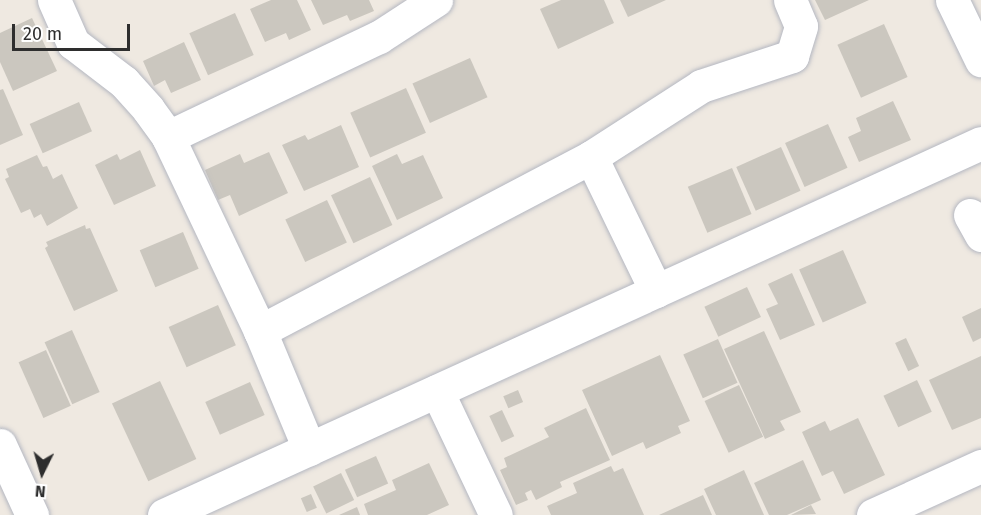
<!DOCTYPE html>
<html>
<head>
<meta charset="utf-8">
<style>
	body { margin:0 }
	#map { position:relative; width:981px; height:515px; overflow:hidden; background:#efe9e1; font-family:"Fira Sans",sans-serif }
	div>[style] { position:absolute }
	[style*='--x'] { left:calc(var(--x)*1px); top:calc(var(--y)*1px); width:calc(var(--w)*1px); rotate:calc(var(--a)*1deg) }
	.building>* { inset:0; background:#cbc7bf; transform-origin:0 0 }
	.roads { filter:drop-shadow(0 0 2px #b4b7c1) drop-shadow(0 0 2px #b4b7c1) }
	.minor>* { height:33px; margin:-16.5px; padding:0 16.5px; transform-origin:16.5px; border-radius:16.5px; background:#fff }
	.tertiary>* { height:33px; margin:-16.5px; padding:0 16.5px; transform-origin:16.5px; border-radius:16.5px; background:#fff }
	.secondary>* { height:33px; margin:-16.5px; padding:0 16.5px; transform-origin:16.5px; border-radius:16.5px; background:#fff }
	span { translate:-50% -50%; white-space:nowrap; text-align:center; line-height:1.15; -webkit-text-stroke:6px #fff; paint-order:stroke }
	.north { position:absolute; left:12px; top:443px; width:60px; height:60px; -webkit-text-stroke:4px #fff; paint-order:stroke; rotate:185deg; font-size:16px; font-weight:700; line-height:24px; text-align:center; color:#2e2e2e }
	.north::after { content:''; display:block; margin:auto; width:21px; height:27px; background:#2e2e2e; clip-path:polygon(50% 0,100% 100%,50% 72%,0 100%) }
	.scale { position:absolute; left:12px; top:24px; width:118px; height:27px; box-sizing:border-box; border:3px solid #2e2e2e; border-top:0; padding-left:8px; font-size:18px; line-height:21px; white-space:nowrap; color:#2e2e2e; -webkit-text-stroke:4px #fff; paint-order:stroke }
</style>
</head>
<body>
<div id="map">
	<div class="building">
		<i style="clip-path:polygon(271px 0,297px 0,311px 30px,289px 40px,286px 33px,265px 42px,250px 9px)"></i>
		<i style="clip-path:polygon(311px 0,369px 0,374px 11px,350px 21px,347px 15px,323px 25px)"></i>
		<i style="clip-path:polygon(561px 0,604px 0,614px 23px,558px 49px,540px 9px)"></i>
		<i style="clip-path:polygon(620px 0,666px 0,628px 17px)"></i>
		<i style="clip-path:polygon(815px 0,869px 0,825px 20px)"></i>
		<i style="left:235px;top:13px;width:46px;height:50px;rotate:66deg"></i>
		<i style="clip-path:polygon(32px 18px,57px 71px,13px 91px,0 62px,0 33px)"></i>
		<i style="left:884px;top:24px;width:58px;height:51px;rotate:66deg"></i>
		<i style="clip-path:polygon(184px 42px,201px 80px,171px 93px,165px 80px,154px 86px,143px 61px)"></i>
		<i style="left:470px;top:58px;width:43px;height:63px;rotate:66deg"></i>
		<i style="left:406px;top:88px;width:49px;height:61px;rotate:66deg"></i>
		<i style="clip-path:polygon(3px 89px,23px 135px,0 145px,0 90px)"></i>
		<i style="clip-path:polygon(893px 101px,911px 140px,859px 162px,848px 137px,861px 131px,856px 118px)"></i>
		<i style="left:79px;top:102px;width:32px;height:54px;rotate:66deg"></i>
		<i style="left:828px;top:124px;width:48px;height:47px;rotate:66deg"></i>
		<i style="clip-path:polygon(341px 125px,359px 167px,304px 191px,282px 145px,305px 135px,308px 140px)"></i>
		<i style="left:781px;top:147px;width:48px;height:49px;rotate:66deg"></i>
		<i style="clip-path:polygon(140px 150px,156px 186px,114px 205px,95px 165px,117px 154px,120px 160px)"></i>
		<i style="clip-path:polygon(269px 152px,288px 193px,239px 216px,230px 195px,218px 200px,205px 170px,240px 154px,244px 163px)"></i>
		<i style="clip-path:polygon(397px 154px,402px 164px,423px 155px,443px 198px,397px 220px,372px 166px)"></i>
		<i style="clip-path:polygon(37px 155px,43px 167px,47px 166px,53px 179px,62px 174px,78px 208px,47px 226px,41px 214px,34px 218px,30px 209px,21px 213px,5px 179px,9px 177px,6px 169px)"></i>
		<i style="left:732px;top:168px;width:50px;height:48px;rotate:67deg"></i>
		<i style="left:370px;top:177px;width:53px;height:43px;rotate:65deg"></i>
		<i style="left:327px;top:200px;width:47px;height:46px;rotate:65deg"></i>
		<i style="clip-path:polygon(85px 225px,86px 229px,90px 228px,118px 291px,74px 311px,45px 248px,48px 246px,46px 242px)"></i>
		<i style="left:183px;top:232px;width:40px;height:47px;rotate:67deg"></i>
		<i style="left:843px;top:250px;width:58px;height:48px;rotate:66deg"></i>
		<i style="clip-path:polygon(792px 273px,815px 325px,780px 340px,766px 309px,778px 304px,768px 284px)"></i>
		<i style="left:747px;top:287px;width:33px;height:47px;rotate:65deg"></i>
		<i style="left:218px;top:305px;width:44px;height:54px;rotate:66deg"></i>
		<i style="clip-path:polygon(981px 308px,981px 338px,973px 342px,962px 317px)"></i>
		<i style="left:72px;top:330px;width:68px;height:30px;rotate:66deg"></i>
		<i style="clip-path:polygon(764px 331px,801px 412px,780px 421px,785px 430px,765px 439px,724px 349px)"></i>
		<i style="left:906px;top:338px;width:31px;height:12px;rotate:65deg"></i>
		<i style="left:718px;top:339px;width:48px;height:38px;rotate:66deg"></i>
		<i style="left:46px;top:350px;width:61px;height:30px;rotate:66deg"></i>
		<i style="clip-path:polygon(660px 355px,690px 421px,678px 426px,681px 433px,646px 449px,643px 442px,612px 456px,582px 390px)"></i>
		<i style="clip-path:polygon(981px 356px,981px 418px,952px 430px,929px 380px)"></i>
		<i style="left:917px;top:380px;width:35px;height:37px;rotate:65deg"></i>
		<i style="left:160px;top:381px;width:86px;height:53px;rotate:65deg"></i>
		<i style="left:250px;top:382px;width:36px;height:49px;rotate:66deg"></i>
		<i style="left:739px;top:385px;width:57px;height:38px;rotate:65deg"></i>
		<i style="left:518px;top:390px;width:13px;height:16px;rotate:67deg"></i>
		<i style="clip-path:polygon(586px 408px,610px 460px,560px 482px,562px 487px,536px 500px,531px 490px,525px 493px,528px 500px,516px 505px,500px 470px,507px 467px,504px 458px,549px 437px,544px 428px)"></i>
		<i style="left:502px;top:410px;width:29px;height:14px;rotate:65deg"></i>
		<i style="clip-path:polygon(858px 418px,885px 475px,844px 494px,833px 471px,822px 476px,802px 432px,825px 421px,830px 431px)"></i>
		<i style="left:376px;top:456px;width:30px;height:34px;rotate:66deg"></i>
		<i style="clip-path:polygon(803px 460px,821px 500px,787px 515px,769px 515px,754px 483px)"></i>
		<i style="clip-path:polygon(429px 463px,449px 505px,427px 515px,368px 515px,364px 504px,396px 490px,392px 480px)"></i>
		<i style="clip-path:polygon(611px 466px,614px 472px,623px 468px,644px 515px,551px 515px,547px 506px,577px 493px,573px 483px)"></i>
		<i style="clip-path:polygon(744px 470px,764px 515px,716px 515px,704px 489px)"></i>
		<i style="left:341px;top:473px;width:30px;height:31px;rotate:64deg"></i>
		<i style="left:311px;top:494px;width:15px;height:11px;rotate:67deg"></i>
		<i style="clip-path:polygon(703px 495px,712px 515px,659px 515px)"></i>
		<i style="clip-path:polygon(811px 505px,816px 514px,791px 515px)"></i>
		<i style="clip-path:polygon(357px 507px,360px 515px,339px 515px)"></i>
	</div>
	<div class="roads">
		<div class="minor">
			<i style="--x:54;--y:0;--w:47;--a:66.2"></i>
			<i style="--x:73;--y:43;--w:64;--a:37.4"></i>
			<i style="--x:124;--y:82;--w:36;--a:48"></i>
			<i style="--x:148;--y:109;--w:34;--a:54"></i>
			<i style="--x:168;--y:137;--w:215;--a:64.6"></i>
			<i style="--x:260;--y:331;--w:128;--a:67.4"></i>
			<i style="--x:168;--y:137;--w:233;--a:-25.4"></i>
			<i style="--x:379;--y:37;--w:68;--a:-33"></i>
			<i style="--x:591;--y:157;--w:149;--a:64.1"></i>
			<i style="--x:970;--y:215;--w:23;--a:61"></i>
			<i style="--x:260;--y:331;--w:374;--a:-27.7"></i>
			<i style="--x:591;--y:157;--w:131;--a:-32.8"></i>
			<i style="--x:701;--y:86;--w:96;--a:-18.2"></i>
			<i style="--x:792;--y:56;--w:31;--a:-73"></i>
			<i style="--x:801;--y:26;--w:28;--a:-113"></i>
			<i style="--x:437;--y:391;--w:137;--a:64.6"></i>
			<i style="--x:164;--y:515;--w:898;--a:-24.48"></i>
			<i style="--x:873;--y:515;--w:119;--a:-24.4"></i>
		</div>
		<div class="tertiary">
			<i style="--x:0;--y:445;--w:77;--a:65.4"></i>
		</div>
		<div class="secondary">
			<i style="--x:952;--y:0;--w:67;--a:64.2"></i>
		</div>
	</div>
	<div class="north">N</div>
	<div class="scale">20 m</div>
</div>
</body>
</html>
